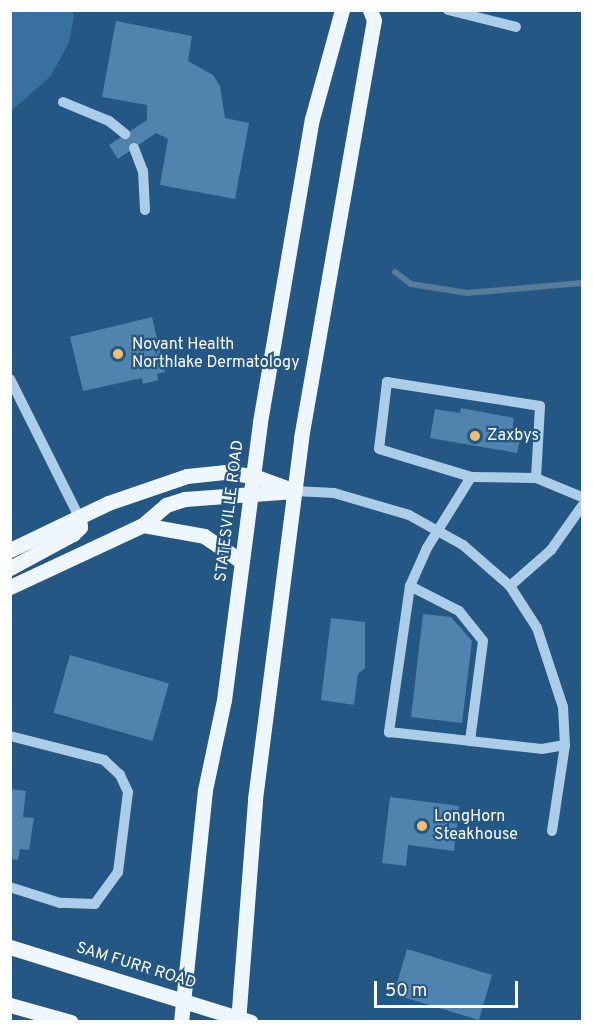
<!DOCTYPE html>
<html>
<head>
<meta charset="utf-8">
<style>
	body { margin:0 }
	#map { position:relative; width:593px; height:1032px; overflow:hidden; background:#245783; font-family:Overpass,sans-serif }
	div>[style] { position:absolute }
	[style*='--x'] { left:calc(var(--x)*1px); top:calc(var(--y)*1px); width:calc(var(--w)*1px); rotate:calc(var(--a)*1deg) }
	.green>* { inset:0; background:#3871a0 }
	.stream>* { height:6px; margin:-3px; padding:0 3px; transform-origin:3px; border-radius:3px; background:#577b9a }
	.building>* { inset:0; background:#5083ad; transform-origin:0 0 }
	.path>* { height:4px; margin-top:-2px; transform-origin:0; background:repeating-linear-gradient(90deg,#accde8 0 3px,transparent 0 7.5px) }
	.minor>* { height:10px; margin:-5px; padding:0 5px; transform-origin:5px; border-radius:5px; background:#accde8 }
	.major>* { height:15px; margin:-7.5px; padding:0 7.5px; transform-origin:7.5px; border-radius:7.5px; background:#eef6fe }
	.dots>* { width:16px; height:16px; translate:-50% -50%; box-sizing:border-box; border:3px solid #245783; border-radius:50% }
	span { translate:-50% -50%; white-space:nowrap; text-align:center; line-height:1.15; -webkit-text-stroke:4.5px #245783; paint-order:stroke }
	.poi-label { font-size:16px; color:#fff }
	.left { translate:0 -50%; text-align:left }
	.street-label { font-size:16px; color:#fff }
	.frame { position:absolute; inset:0; border:12px solid #fff; pointer-events:none }
	.scale { position:absolute; left:374px; top:981px; width:144px; height:27px; box-sizing:border-box; border:3px solid #fff; border-top:0; padding-left:8px; font-size:18px; line-height:21px; white-space:nowrap; color:#fff; -webkit-text-stroke:4px #245783; paint-order:stroke }
</style>
</head>
<body>
<div id="map">
	<div class="green">
		<i style="clip-path:polygon(11px 10px,72px 11px,74px 16px,69px 42px,51px 76px,11px 111px)"></i>
	</div>
	<div class="stream">
		<i style="--x:395;--y:272;--w:20;--a:37"></i>
		<i style="--x:411;--y:284;--w:57;--a:9.1"></i>
		<i style="--x:467;--y:293;--w:115;--a:-5"></i>
	</div>
	<div class="building">
		<i style="clip-path:polygon(116px 21px,192px 36px,188px 61px,213px 75px,220px 86px,225px 118px,249px 123px,235px 199px,160px 185px,168px 139px,156px 133px,118px 159px,109px 145px,147px 120px,147px 105px,102px 97px)"></i>
		<i style="clip-path:polygon(152px 317px,165px 372px,157px 374px,158px 380px,143px 384px,142px 378px,83px 391px,70px 337px)"></i>
		<i style="clip-path:polygon(461px 408px,514px 418px,511px 438px,520px 439px,517px 453px,430px 438px,435px 409px,460px 413px)"></i>
		<i style="clip-path:polygon(423px 614px,451px 617px,472px 641px,462px 723px,411px 717px)"></i>
		<i style="clip-path:polygon(331px 618px,365px 622px,365px 668px,358px 674px,354px 705px,321px 700px)"></i>
		<i style="left:70px;top:655px;width:103px;height:60px;rotate:16deg"></i>
		<i style="clip-path:polygon(10px 789px,26px 791px,23px 817px,34px 818px,29px 850px,20px 849px,18px 860px,10px 859px)"></i>
		<i style="clip-path:polygon(390px 797px,459px 806px,454px 851px,408px 845px,406px 866px,382px 863px)"></i>
		<i style="clip-path:polygon(407px 949px,492px 975px,479px 1020px,403px 997px,406px 989px,396px 986px)"></i>
	</div>
	<div class="path">
		<i style="--x:420;--y:11;--w:1;--a:-90"></i>
	</div>
	<div class="minor">
		<i style="--x:448;--y:10;--w:70;--a:14"></i>
		<i style="--x:63;--y:102;--w:50;--a:22.4"></i>
		<i style="--x:109;--y:121;--w:21;--a:39"></i>
		<i style="--x:134;--y:148;--w:25;--a:69"></i>
		<i style="--x:143;--y:171;--w:39;--a:87"></i>
		<i style="--x:10;--y:379;--w:154;--a:63.4"></i>
		<i style="--x:471;--y:477;--w:84;--a:121.8"></i>
		<i style="--x:427;--y:548;--w:42;--a:114.1"></i>
		<i style="--x:410;--y:586;--w:55;--a:27"></i>
		<i style="--x:459;--y:611;--w:38;--a:51"></i>
		<i style="--x:483;--y:641;--w:101;--a:97.4"></i>
		<i style="--x:470;--y:741;--w:72;--a:6.3"></i>
		<i style="--x:542;--y:749;--w:23;--a:-10"></i>
		<i style="--x:536;--y:478;--w:72;--a:-86.8"></i>
		<i style="--x:540;--y:406;--w:155;--a:-171.1"></i>
		<i style="--x:387;--y:382;--w:67;--a:96.8"></i>
		<i style="--x:379;--y:449;--w:96;--a:16.9"></i>
		<i style="--x:471;--y:477;--w:65;--a:0.9"></i>
		<i style="--x:536;--y:478;--w:50;--a:22.4"></i>
		<i style="--x:295;--y:491;--w:39;--a:3"></i>
		<i style="--x:334;--y:493;--w:78;--a:16.3"></i>
		<i style="--x:409;--y:515;--w:62;--a:29.1"></i>
		<i style="--x:463;--y:545;--w:62;--a:41.1"></i>
		<i style="--x:510;--y:586;--w:50;--a:57.3"></i>
		<i style="--x:537;--y:628;--w:83;--a:71.8"></i>
		<i style="--x:563;--y:707;--w:38;--a:87"></i>
		<i style="--x:565;--y:745;--w:87;--a:98.6"></i>
		<i style="--x:410;--y:586;--w:148;--a:98.2"></i>
		<i style="--x:389;--y:732;--w:81;--a:6.3"></i>
		<i style="--x:510;--y:586;--w:55;--a:-41.3"></i>
		<i style="--x:551;--y:550;--w:54;--a:-54.8"></i>
		<i style="--x:10;--y:736;--w:97;--a:14.3"></i>
		<i style="--x:104;--y:760;--w:22;--a:43"></i>
		<i style="--x:120;--y:775;--w:19;--a:65"></i>
		<i style="--x:128;--y:792;--w:81;--a:97.1"></i>
		<i style="--x:118;--y:872;--w:39;--a:126"></i>
		<i style="--x:95;--y:904;--w:35;--a:-178"></i>
		<i style="--x:60;--y:903;--w:52;--a:-162.3"></i>
	</div>
	<div class="major">
		<i style="--x:143;--y:525;--w:62;--a:10.2"></i>
		<i style="--x:204;--y:536;--w:45;--a:34"></i>
		<i style="--x:10;--y:550;--w:109;--a:-25.6"></i>
		<i style="--x:108;--y:503;--w:83;--a:-18.9"></i>
		<i style="--x:187;--y:476;--w:37;--a:-6"></i>
		<i style="--x:224;--y:472;--w:30;--a:8"></i>
		<i style="--x:254;--y:476;--w:40;--a:20.2"></i>
		<i style="--x:10;--y:568;--w:72;--a:-28.4"></i>
		<i style="--x:73;--y:534;--w:10;--a:-45"></i>
		<i style="--x:80;--y:527;--w:10;--a:-96"></i>
		<i style="--x:10;--y:587;--w:147;--a:-25"></i>
		<i style="--x:143;--y:525;--w:30;--a:-41"></i>
		<i style="--x:166;--y:505;--w:20;--a:-18"></i>
		<i style="--x:185;--y:499;--w:110;--a:-4.2"></i>
		<i style="--x:10;--y:947;--w:252;--a:17.3"></i>
		<i style="--x:10;--y:1005;--w:63;--a:15.6"></i>
		<i style="--x:181;--y:1022;--w:233;--a:-84.1"></i>
		<i style="--x:205;--y:790;--w:92;--a:-78.1"></i>
		<i style="--x:224;--y:700;--w:280;--a:-82.6"></i>
		<i style="--x:260;--y:422;--w:307;--a:-80.3"></i>
		<i style="--x:312;--y:119;--w:113;--a:-74.6"></i>
		<i style="--x:238;--y:1022;--w:224;--a:-85.6"></i>
		<i style="--x:255;--y:799;--w:364;--a:-82.7"></i>
		<i style="--x:301;--y:438;--w:424;--a:-80.1"></i>
		<i style="--x:374;--y:20;--w:11;--a:-112"></i>
	</div>
	<div class="dots">
		<i style="left:118px;top:354px;background:#f2bf6f"></i>
		<i style="left:475px;top:436px;background:#f2bf6f"></i>
		<i style="left:422px;top:826px;background:#f2bf6f"></i>
	</div>
	<div class="poi-label">
		<span class="left" style="left:132px;top:354px">Novant Health<br>Northlake Dermatology</span>
		<span class="left" style="left:487px;top:436px">Zaxbys</span>
		<span class="left" style="left:434px;top:826px">LongHorn<br>Steakhouse</span>
	</div>
	<div class="street-label">
		<span style="left:230px;top:511px;rotate:-83deg">STATESVILLE ROAD</span>
		<span style="left:136px;top:966px;rotate:17deg">SAM FURR ROAD</span>
	</div>
	<div class="frame"></div>
	<div class="scale">50 m</div>
</div>
</body>
</html>
